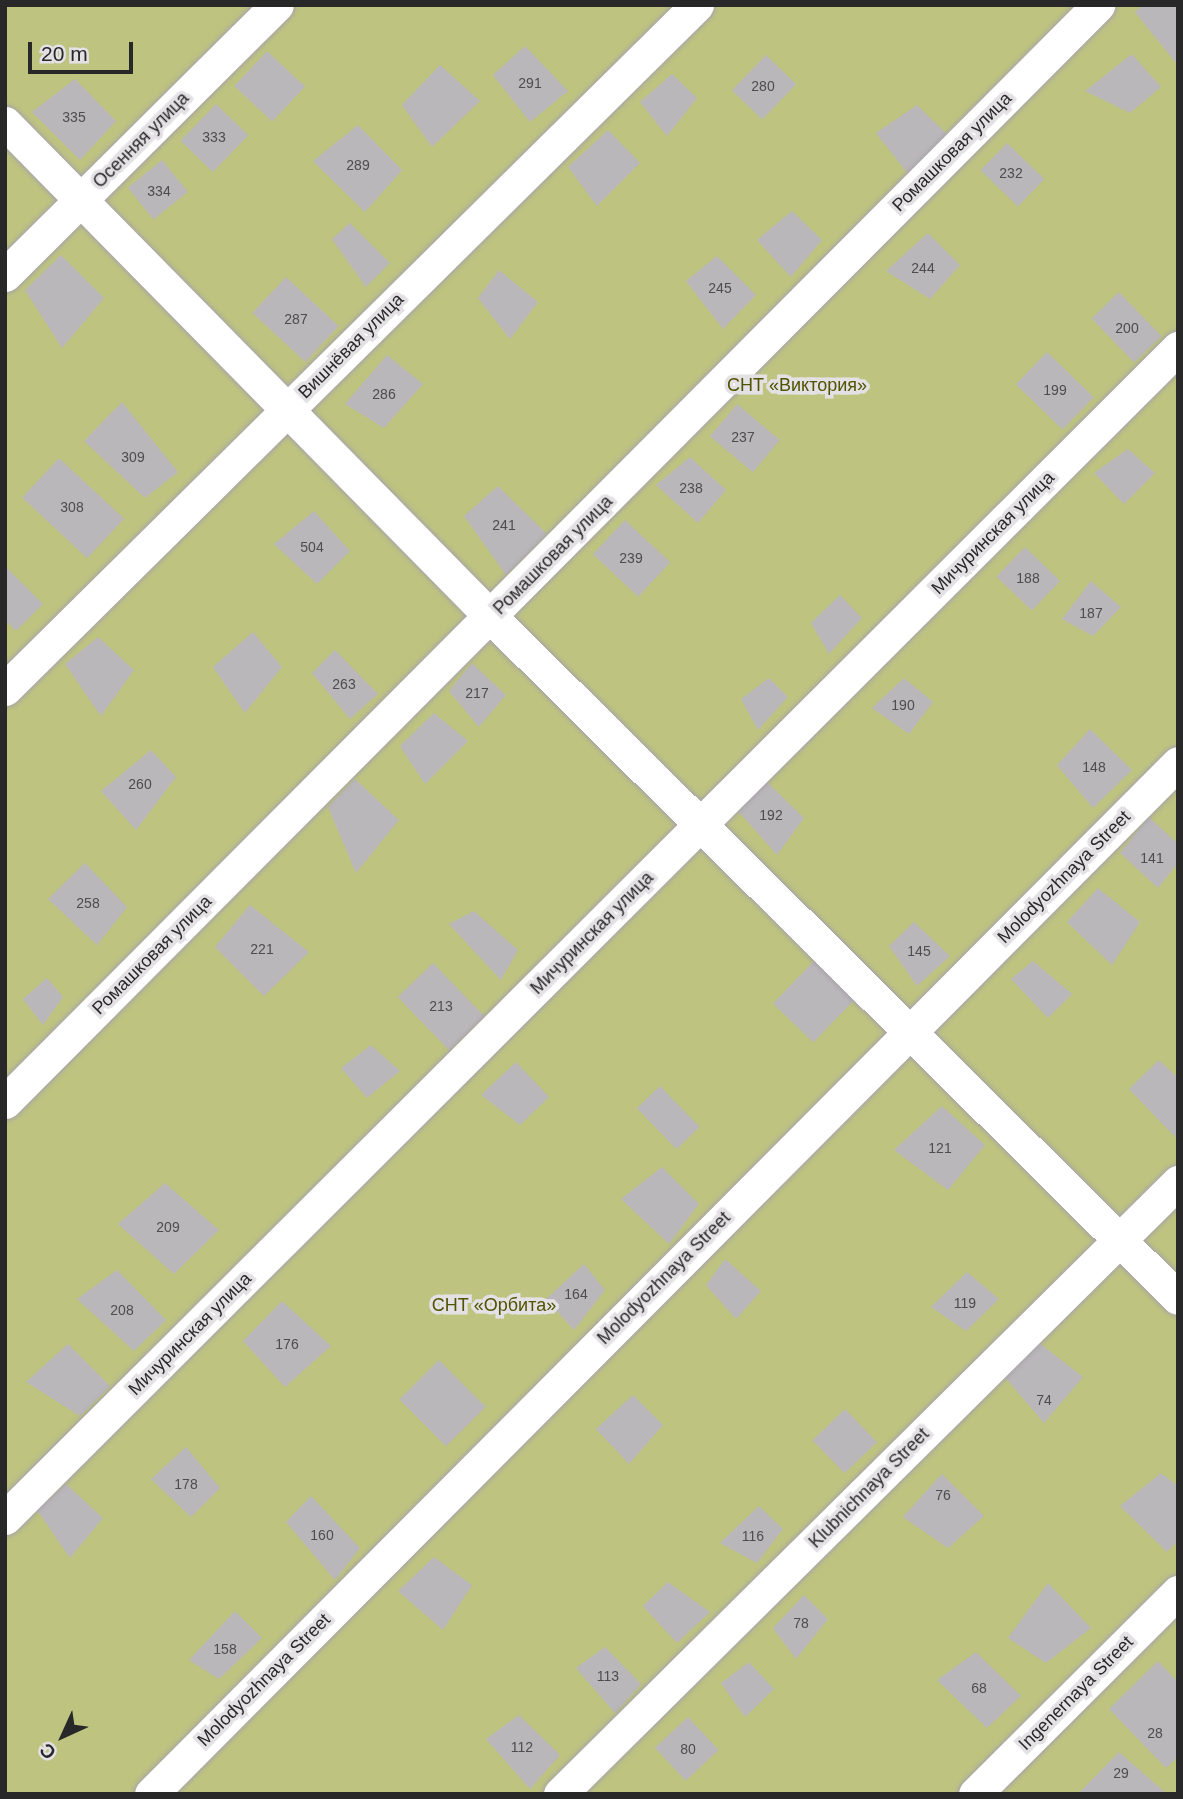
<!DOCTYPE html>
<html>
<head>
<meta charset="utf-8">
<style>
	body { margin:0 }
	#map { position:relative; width:1183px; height:1799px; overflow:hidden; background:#e4e1e5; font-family:Arial,sans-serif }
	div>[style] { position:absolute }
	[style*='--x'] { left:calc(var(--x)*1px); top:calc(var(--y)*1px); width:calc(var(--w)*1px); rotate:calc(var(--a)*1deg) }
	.green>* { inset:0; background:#bec380; transform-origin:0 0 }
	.building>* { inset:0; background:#bab7bb; transform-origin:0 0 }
	.roads { filter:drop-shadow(0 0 2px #a7a3a8) drop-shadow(0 0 2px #a7a3a8) }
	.street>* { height:33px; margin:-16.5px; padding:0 16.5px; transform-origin:16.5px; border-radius:16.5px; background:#fff }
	span { translate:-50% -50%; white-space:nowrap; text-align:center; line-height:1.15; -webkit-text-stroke:7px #e4e1e5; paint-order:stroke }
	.number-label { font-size:14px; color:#4d4c4e }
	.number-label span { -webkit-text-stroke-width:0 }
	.street-label { font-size:18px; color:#292829 }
	.park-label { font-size:18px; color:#515301 }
	.frame { position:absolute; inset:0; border:7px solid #292829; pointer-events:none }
	.north { position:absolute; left:28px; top:1701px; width:70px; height:70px; -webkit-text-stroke:5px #e4e1e5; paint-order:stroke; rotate:225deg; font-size:19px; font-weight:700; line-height:28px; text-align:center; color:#292829 }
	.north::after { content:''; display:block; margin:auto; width:24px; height:32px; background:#292829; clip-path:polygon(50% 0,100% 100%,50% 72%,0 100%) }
	.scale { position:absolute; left:28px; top:42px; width:105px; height:32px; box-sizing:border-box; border:4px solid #292829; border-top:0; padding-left:9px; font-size:21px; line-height:24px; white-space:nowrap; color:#292829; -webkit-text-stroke:5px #e4e1e5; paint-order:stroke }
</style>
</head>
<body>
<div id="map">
	<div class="green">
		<i style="left:5px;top:5px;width:1173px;height:1789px"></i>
	</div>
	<div class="building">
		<i style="clip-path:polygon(1143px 5px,1178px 5px,1176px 63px,1135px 12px)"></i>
		<i style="clip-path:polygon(525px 46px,568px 91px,530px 122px,493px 75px)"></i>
		<i style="left:267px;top:51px;width:52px;height:48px;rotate:43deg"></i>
		<i style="clip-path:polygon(1132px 54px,1161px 87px,1130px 113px,1085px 91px)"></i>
		<i style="left:766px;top:55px;width:42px;height:49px;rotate:44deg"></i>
		<i style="clip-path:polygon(440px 65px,480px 101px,432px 147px,402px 105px)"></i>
		<i style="clip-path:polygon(672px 74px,697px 98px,667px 136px,640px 102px)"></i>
		<i style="clip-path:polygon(75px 79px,116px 121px,80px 160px,32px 112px)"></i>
		<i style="left:216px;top:104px;width:45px;height:51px;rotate:44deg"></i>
		<i style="clip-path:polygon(917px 105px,953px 140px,912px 179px,876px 133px)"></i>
		<i style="clip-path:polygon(358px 125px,402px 170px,365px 212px,313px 161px)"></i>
		<i style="clip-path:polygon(608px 130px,640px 163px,597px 206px,568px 167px)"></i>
		<i style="left:1007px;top:143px;width:52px;height:38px;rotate:44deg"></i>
		<i style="left:162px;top:160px;width:41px;height:44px;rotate:51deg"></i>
		<i style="clip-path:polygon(792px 211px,822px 240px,791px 277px,757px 240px)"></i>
		<i style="clip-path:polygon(350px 223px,390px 263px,366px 287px,332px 239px)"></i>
		<i style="clip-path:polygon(928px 233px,960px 265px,930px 299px,886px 271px)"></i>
		<i style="clip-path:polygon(61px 255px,104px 298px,62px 348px,25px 290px)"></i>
		<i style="clip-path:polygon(717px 256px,756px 295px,723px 329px,686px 281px)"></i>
		<i style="clip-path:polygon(499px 270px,538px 302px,510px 339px,478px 298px)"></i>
		<i style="left:286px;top:277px;width:72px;height:49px;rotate:43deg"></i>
		<i style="left:1119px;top:292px;width:61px;height:38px;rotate:46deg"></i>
		<i style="left:1047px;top:352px;width:65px;height:45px;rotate:44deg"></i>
		<i style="clip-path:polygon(387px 355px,423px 384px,384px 428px,345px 404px)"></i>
		<i style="clip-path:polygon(122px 402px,178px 472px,145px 498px,84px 441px)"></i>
		<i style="left:737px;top:404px;width:56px;height:42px;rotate:40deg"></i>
		<i style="clip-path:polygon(1128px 449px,1155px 473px,1124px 504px,1094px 473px)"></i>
		<i style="clip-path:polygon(690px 457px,726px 490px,698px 523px,656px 485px)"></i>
		<i style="left:59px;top:458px;width:89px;height:54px;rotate:43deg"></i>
		<i style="clip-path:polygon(498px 486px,547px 534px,506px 575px,464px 516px)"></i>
		<i style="clip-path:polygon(314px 511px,350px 551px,317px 584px,274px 544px)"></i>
		<i style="left:625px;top:520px;width:62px;height:47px;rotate:43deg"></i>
		<i style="left:1025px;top:547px;width:49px;height:41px;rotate:44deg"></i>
		<i style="clip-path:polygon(5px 566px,43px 604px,16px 631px,5px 620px)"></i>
		<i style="clip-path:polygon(1091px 581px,1121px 607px,1093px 636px,1062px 619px)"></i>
		<i style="clip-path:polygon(840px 595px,862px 618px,829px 654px,811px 623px)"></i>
		<i style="clip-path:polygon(253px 632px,282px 667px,245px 713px,213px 667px)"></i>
		<i style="clip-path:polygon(98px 637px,134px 670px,101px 716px,65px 664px)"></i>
		<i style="clip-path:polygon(335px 650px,378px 694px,350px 719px,312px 673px)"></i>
		<i style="clip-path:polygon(472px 663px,506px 695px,479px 727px,449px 691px)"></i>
		<i style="clip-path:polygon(769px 678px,788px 697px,758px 730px,741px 699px)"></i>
		<i style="clip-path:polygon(904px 678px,933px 702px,909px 734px,872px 708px)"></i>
		<i style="clip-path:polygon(434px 713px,468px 741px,425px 784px,400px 746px)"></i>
		<i style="clip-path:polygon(1090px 729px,1132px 770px,1093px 808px,1057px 765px)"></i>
		<i style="clip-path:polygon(151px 750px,176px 777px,136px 830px,101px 791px)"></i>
		<i style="clip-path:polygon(355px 779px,399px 820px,356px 873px,328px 807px)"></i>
		<i style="clip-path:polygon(765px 780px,804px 818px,777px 855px,739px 812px)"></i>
		<i style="clip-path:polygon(1149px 817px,1178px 844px,1178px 863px,1158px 888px,1120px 853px)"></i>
		<i style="clip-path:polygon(85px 863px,127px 907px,97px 945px,48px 899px)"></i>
		<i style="clip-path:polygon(1098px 888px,1140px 922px,1112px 965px,1067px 922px)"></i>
		<i style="clip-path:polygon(250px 905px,309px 952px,264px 996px,215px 947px)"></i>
		<i style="clip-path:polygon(474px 911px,518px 950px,501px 980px,449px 924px)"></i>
		<i style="clip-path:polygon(914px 922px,950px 956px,917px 986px,889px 946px)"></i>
		<i style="left:814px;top:961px;width:56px;height:59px;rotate:44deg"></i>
		<i style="clip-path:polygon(1033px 961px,1072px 994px,1048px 1018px,1011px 979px)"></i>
		<i style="left:433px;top:963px;width:74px;height:49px;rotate:46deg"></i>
		<i style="clip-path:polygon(47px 978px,63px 997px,43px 1025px,23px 999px)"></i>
		<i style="clip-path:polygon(371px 1045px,400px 1071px,367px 1098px,341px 1068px)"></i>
		<i style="clip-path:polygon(1159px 1060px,1178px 1078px,1178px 1140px,1129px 1089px)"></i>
		<i style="clip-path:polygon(516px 1062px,549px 1097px,520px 1125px,481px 1095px)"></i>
		<i style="left:660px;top:1086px;width:57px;height:32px;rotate:46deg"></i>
		<i style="clip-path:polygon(942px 1106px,985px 1145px,948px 1190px,894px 1150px)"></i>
		<i style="clip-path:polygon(662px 1167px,699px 1204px,669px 1244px,621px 1199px)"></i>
		<i style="clip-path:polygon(165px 1183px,219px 1230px,174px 1274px,118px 1224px)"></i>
		<i style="clip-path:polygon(725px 1259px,761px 1291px,736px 1319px,706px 1285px)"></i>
		<i style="clip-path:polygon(584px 1264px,605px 1290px,574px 1330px,546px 1299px)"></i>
		<i style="clip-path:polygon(117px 1270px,166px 1320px,134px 1351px,77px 1299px)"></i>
		<i style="clip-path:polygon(967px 1272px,999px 1299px,966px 1331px,931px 1307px)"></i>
		<i style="clip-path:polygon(282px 1301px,331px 1346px,285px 1387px,243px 1341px)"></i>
		<i style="clip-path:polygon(1033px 1338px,1083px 1377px,1044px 1423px,1003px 1375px)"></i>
		<i style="clip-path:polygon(68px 1344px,110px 1386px,80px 1416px,26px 1382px)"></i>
		<i style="left:439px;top:1360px;width:66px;height:56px;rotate:45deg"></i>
		<i style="clip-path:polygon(633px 1395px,663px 1425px,629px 1464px,596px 1429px)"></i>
		<i style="left:845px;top:1409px;width:46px;height:45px;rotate:46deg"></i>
		<i style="clip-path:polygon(186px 1447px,220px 1488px,191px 1517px,151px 1479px)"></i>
		<i style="clip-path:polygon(1161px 1473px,1178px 1486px,1178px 1541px,1167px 1552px,1120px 1506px)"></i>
		<i style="clip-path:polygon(942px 1474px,984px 1516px,948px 1548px,903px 1517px)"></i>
		<i style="clip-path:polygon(66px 1484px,103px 1518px,70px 1558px,37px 1510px)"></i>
		<i style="clip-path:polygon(311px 1496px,360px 1548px,335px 1580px,286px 1522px)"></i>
		<i style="clip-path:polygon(759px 1506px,783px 1529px,757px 1563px,720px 1543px)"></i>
		<i style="clip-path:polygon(434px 1557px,472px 1585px,443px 1630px,398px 1591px)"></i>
		<i style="clip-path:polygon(668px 1582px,710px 1612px,677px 1643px,643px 1606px)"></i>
		<i style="clip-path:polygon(1048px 1583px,1091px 1628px,1046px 1663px,1008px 1638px)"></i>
		<i style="clip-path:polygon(804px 1595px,828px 1619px,796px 1659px,773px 1628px)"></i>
		<i style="clip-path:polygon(235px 1611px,262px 1638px,219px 1679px,189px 1660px)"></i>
		<i style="clip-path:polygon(605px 1647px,641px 1684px,615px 1713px,576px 1668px)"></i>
		<i style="clip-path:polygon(976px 1652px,1021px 1696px,987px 1728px,937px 1680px)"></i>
		<i style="clip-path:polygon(1158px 1661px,1178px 1682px,1178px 1757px,1166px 1768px,1109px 1709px)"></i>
		<i style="clip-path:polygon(749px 1662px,774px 1689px,745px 1717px,721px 1683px)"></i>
		<i style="clip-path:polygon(519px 1715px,560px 1755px,530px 1789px,486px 1739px)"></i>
		<i style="left:688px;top:1717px;width:45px;height:45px;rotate:47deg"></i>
		<i style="clip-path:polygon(1119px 1752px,1167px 1794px,1078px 1794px)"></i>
	</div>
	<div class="roads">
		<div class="street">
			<i style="--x:5;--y:123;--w:693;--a:45.47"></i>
			<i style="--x:491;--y:617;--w:967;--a:44.75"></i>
			<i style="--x:5;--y:275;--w:383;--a:-44.8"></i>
			<i style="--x:5;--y:689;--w:973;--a:-44.67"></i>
			<i style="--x:5;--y:1102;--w:1549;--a:-45.1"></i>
			<i style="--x:5;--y:1518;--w:1657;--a:-44.93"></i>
			<i style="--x:151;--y:1794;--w:1455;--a:-45.11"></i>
			<i style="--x:560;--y:1794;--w:870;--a:-44.72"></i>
			<i style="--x:975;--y:1794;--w:286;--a:-44.9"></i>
		</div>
	</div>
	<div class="number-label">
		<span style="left:530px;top:83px">291</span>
		<span style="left:763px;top:86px">280</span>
		<span style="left:74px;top:117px">335</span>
		<span style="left:214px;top:137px">333</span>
		<span style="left:358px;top:165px">289</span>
		<span style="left:1011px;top:173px">232</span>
		<span style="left:159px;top:191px">334</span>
		<span style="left:923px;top:268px">244</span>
		<span style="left:720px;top:288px">245</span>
		<span style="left:296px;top:319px">287</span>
		<span style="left:1127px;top:328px">200</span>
		<span style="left:1055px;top:390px">199</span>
		<span style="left:384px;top:394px">286</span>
		<span style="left:743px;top:437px">237</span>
		<span style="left:133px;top:457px">309</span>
		<span style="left:691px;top:488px">238</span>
		<span style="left:72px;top:507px">308</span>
		<span style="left:504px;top:525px">241</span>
		<span style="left:312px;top:547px">504</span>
		<span style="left:631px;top:558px">239</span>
		<span style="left:1028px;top:578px">188</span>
		<span style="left:1091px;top:613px">187</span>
		<span style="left:344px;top:684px">263</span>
		<span style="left:477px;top:693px">217</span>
		<span style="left:903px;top:705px">190</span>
		<span style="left:1094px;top:767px">148</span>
		<span style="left:140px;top:784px">260</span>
		<span style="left:771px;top:815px">192</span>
		<span style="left:1152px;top:858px">141</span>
		<span style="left:88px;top:903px">258</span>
		<span style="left:262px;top:949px">221</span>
		<span style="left:919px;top:951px">145</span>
		<span style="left:441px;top:1006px">213</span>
		<span style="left:940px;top:1148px">121</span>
		<span style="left:168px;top:1227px">209</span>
		<span style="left:576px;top:1294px">164</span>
		<span style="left:965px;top:1303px">119</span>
		<span style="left:122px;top:1310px">208</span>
		<span style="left:287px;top:1344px">176</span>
		<span style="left:1044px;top:1400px">74</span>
		<span style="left:186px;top:1484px">178</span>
		<span style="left:943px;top:1495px">76</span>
		<span style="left:322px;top:1535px">160</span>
		<span style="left:753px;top:1536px">116</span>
		<span style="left:801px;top:1623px">78</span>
		<span style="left:225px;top:1649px">158</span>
		<span style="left:608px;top:1676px">113</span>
		<span style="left:979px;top:1688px">68</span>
		<span style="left:1155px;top:1733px">28</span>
		<span style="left:522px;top:1747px">112</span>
		<span style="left:688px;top:1749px">80</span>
		<span style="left:1121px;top:1773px">29</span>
	</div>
	<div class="street-label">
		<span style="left:141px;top:140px;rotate:-45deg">Осенняя улица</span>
		<span style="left:952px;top:152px;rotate:-45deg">Ромашковая улица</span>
		<span style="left:351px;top:346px;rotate:-45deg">Вишнёвая улица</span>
		<span style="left:993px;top:533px;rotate:-45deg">Мичуринская улица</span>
		<span style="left:553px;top:555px;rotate:-45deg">Ромашковая улица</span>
		<span style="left:1064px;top:877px;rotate:-45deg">Molodyozhnaya Street</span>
		<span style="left:592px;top:933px;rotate:-45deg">Мичуринская улица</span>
		<span style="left:152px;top:955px;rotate:-45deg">Ромашковая улица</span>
		<span style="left:664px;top:1278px;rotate:-45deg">Molodyozhnaya Street</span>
		<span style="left:190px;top:1334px;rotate:-45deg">Мичуринская улица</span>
		<span style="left:869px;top:1488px;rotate:-45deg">Klubnichnaya Street</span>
		<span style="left:264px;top:1680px;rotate:-45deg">Molodyozhnaya Street</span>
		<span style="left:1076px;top:1693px;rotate:-45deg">Ingenernaya Street</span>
	</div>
	<div class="park-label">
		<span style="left:797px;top:385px">СНТ «Виктория»</span>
		<span style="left:494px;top:1305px">СНТ «Орбита»</span>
	</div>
	<div class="frame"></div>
	<div class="north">С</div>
	<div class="scale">20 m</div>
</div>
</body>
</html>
